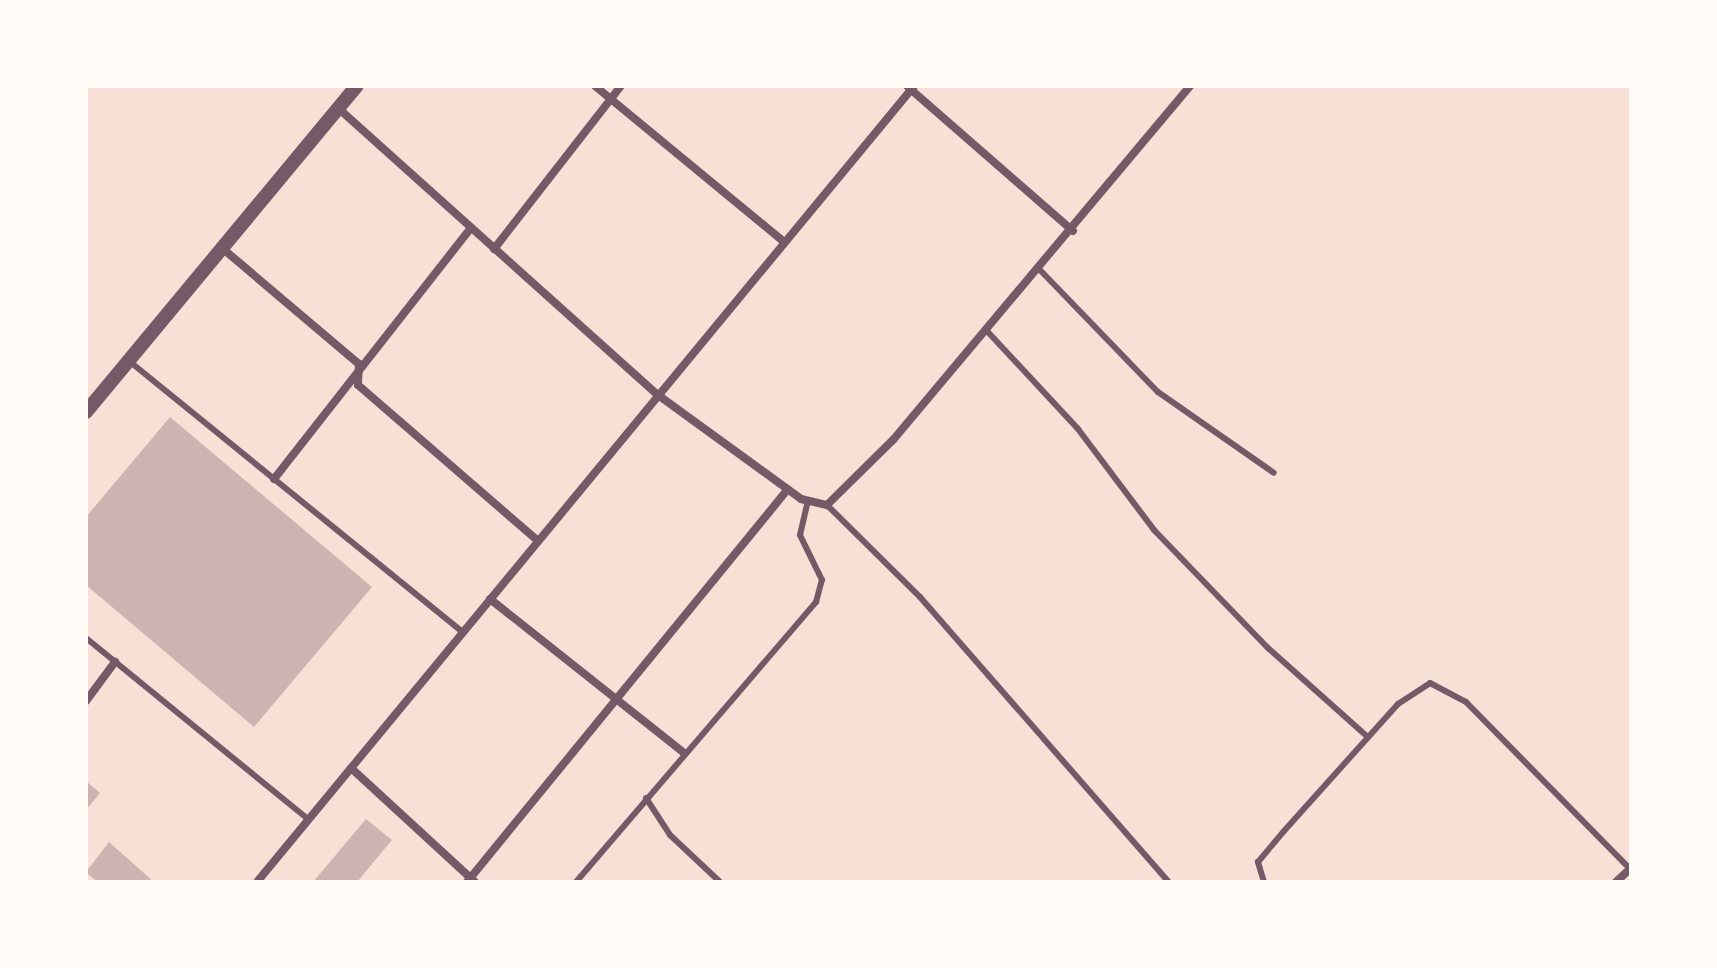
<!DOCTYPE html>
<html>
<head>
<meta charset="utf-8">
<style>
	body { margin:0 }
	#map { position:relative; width:1717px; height:968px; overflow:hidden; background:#f7e1d7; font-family:"Exo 2",sans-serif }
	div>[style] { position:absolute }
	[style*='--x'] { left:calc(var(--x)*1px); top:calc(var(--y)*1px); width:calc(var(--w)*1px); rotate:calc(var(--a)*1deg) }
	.building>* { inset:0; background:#ccb4b1 }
	.service>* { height:6px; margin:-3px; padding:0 3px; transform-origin:3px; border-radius:3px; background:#755966 }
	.minor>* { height:8px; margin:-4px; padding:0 4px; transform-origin:4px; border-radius:4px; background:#755966 }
	.tertiary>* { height:14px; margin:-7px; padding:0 7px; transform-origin:7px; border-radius:7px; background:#755966 }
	span { translate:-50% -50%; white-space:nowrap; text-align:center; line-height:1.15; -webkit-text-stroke:8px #fffaf5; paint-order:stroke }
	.frame { position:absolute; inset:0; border:88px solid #fffaf5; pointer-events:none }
</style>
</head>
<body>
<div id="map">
	<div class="building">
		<i style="clip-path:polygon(170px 417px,372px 587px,254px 727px,86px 585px,86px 517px)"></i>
		<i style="clip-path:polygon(86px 781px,100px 793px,86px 810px)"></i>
		<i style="clip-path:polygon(366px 819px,392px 840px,357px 882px,313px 882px)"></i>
		<i style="clip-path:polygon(109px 842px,154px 882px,97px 882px,86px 872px)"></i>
	</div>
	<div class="service">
		<i style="--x:1040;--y:270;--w:170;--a:46"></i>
		<i style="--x:1158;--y:392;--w:141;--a:34.9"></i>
		<i style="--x:987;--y:331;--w:134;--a:47.1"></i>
		<i style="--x:1078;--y:429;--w:126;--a:53"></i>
		<i style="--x:1154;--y:530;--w:164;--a:46"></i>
		<i style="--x:1268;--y:648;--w:134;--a:41.7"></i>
		<i style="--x:129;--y:361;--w:430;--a:39.1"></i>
		<i style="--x:827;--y:505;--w:131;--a:44.7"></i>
		<i style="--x:920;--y:597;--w:378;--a:48.9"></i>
		<i style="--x:86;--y:638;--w:286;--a:39.2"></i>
		<i style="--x:646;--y:798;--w:44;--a:57"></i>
		<i style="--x:670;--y:835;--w:69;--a:43.2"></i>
		<i style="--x:576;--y:882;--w:369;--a:-49.4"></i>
		<i style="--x:816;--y:602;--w:23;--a:-75"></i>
		<i style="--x:822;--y:580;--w:50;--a:-116.1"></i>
		<i style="--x:800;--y:535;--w:35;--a:-77"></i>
		<i style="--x:1264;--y:882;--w:21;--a:-107"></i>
		<i style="--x:1258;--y:862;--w:40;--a:-50"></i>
		<i style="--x:1284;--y:831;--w:171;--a:-48.1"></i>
		<i style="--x:1398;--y:704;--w:38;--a:-33"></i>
		<i style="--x:1430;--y:683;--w:41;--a:27.8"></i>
		<i style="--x:1466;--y:702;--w:234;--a:45.5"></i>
	</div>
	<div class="minor">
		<i style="--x:595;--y:86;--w:245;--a:39.5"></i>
		<i style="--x:908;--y:87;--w:219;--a:41.1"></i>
		<i style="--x:338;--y:108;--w:430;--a:41.9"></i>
		<i style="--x:658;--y:395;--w:177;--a:36"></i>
		<i style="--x:801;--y:499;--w:27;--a:13"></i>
		<i style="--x:827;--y:505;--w:93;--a:-44.6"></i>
		<i style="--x:893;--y:440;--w:462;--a:-50"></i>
		<i style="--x:222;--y:248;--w:180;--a:40.3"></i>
		<i style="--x:359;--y:364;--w:21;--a:93"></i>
		<i style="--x:358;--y:385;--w:238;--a:40.9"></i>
		<i style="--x:494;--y:249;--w:207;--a:-52.1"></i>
		<i style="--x:274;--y:479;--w:319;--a:-51.9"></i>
		<i style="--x:490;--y:599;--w:248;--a:38.4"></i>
		<i style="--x:86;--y:701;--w:49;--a:-53.4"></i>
		<i style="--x:351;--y:768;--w:168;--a:42.6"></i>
		<i style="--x:257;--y:882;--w:1032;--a:-50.46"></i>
		<i style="--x:467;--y:882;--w:507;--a:-50.76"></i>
		<i style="--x:1616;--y:882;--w:21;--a:-43"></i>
	</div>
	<div class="tertiary">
		<i style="--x:86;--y:412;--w:424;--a:-50.3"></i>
	</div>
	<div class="frame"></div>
</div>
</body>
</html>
